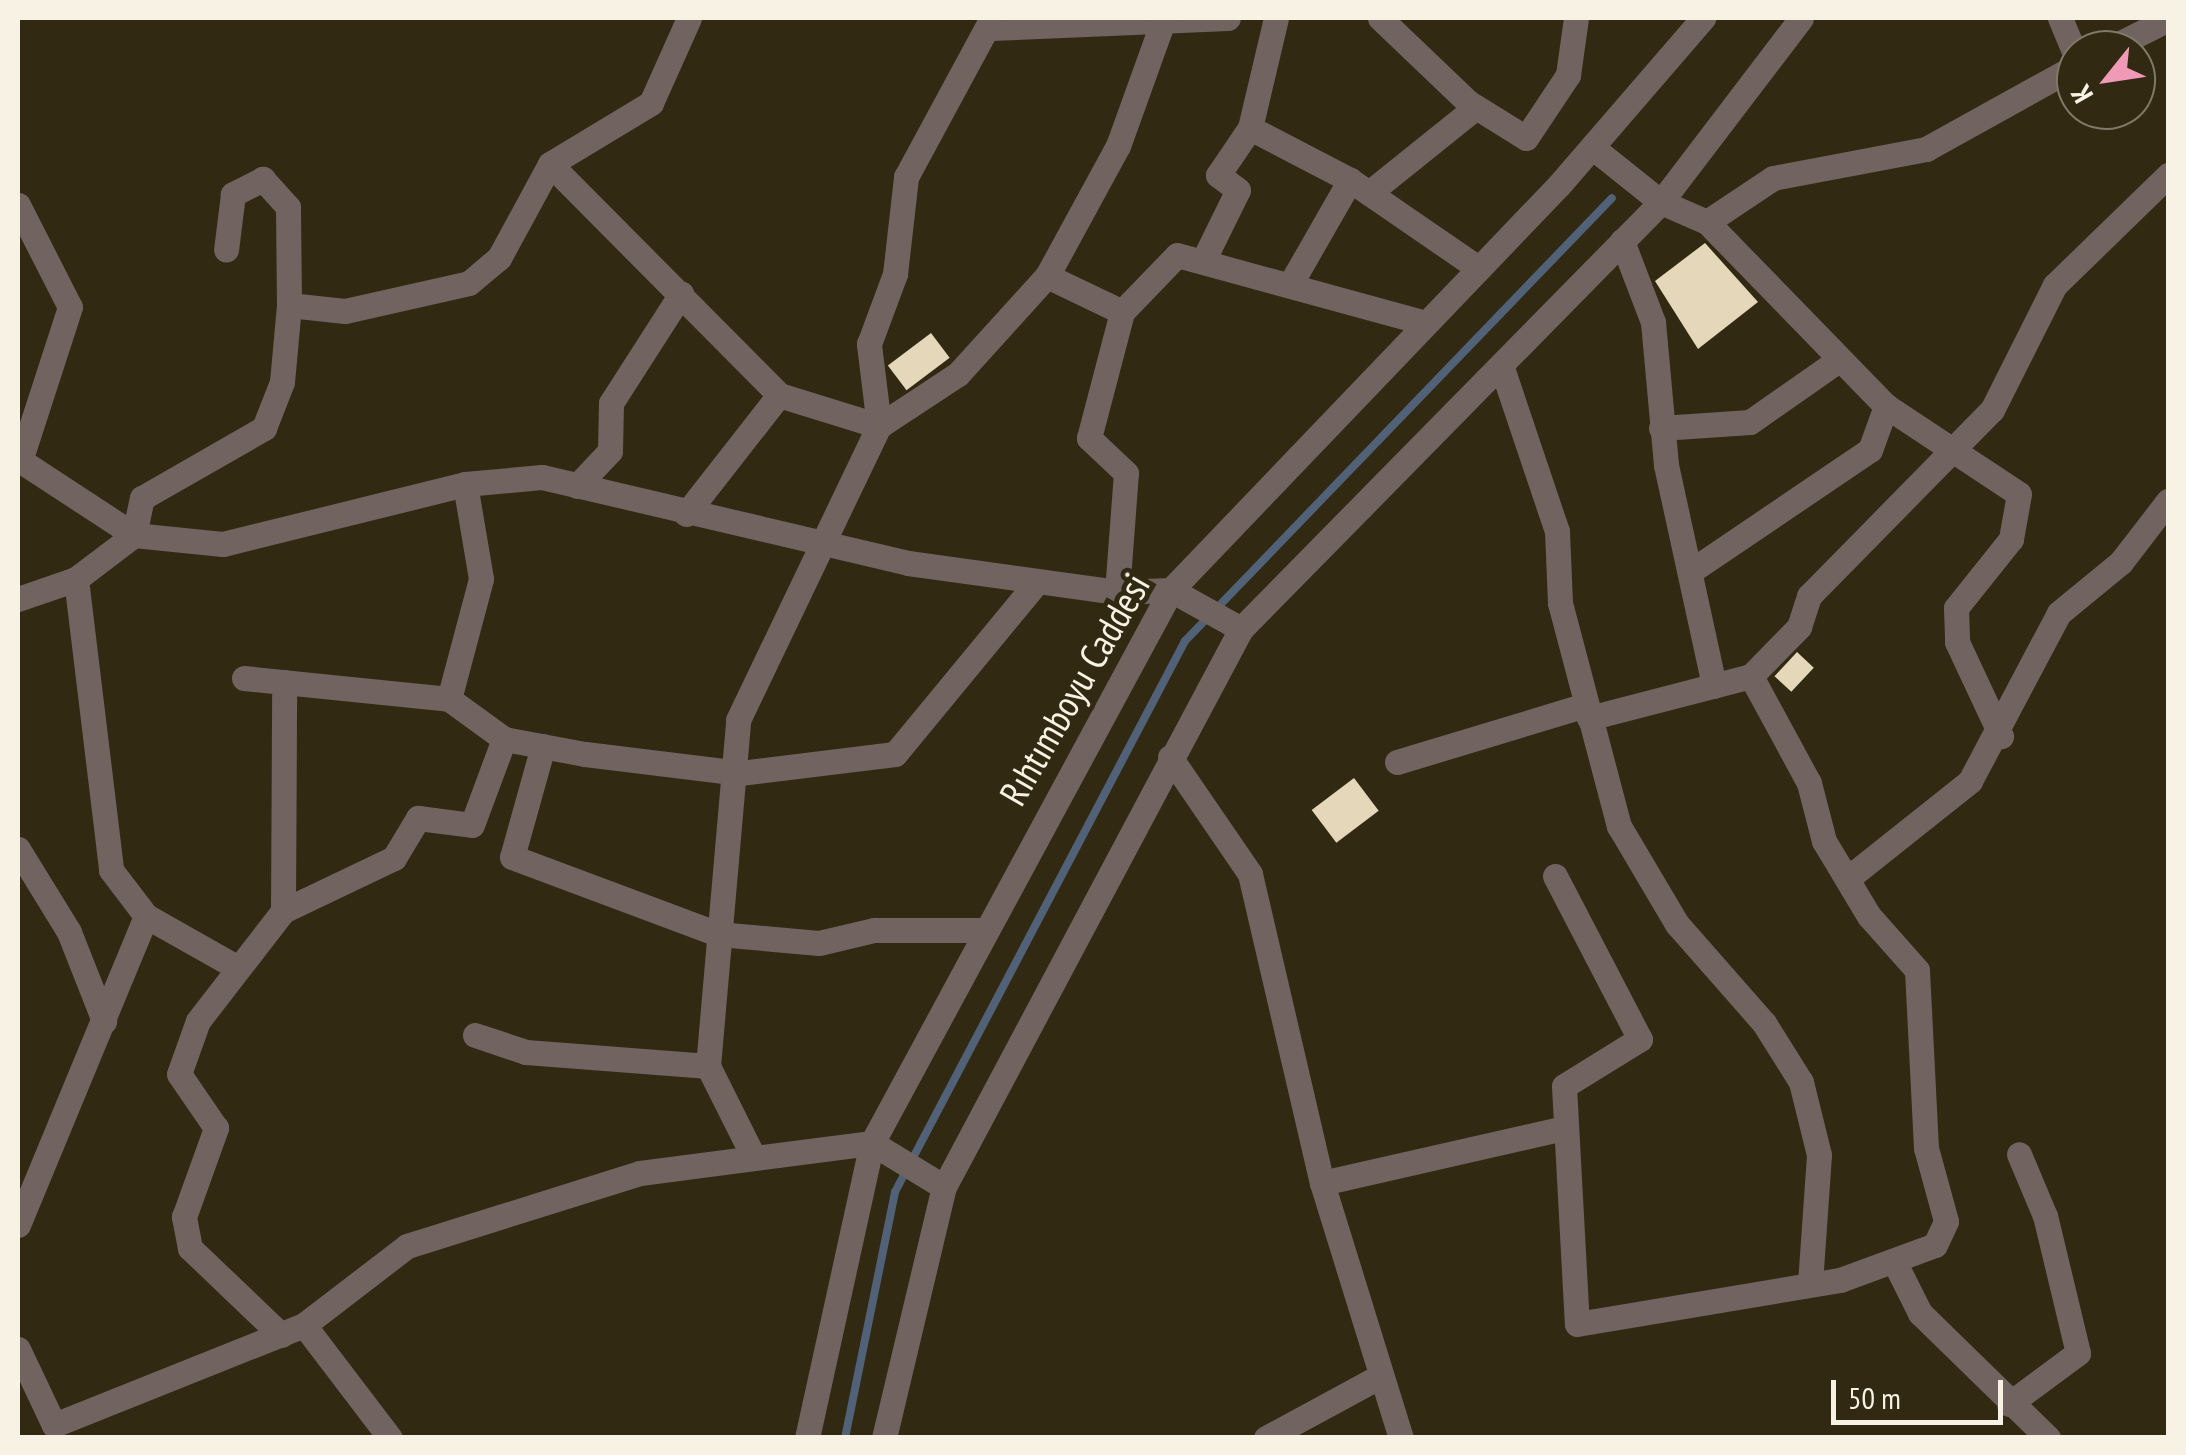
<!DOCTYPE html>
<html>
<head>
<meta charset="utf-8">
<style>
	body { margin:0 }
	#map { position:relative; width:2186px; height:1455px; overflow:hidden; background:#322913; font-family:"PT Sans Narrow",sans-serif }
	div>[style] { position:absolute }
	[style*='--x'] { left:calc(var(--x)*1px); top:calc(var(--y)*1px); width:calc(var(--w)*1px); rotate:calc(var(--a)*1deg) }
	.stream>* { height:8px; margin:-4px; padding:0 4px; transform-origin:4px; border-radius:4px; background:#516177 }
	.building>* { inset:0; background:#e4d7ba; transform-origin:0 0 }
	.minor>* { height:25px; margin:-12.5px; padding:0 12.5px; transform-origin:12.5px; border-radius:12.5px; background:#706360 }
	span { translate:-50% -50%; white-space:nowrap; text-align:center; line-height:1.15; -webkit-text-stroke:10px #322913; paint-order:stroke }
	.street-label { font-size:38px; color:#f8f2e4 }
	.frame { position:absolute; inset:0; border:20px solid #f8f2e4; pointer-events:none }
	.north { position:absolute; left:2056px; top:30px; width:100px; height:100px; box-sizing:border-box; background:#322913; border:2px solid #817967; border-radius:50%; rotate:240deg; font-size:28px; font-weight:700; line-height:40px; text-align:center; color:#f8f2e4 }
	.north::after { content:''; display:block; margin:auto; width:35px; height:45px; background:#f09ab7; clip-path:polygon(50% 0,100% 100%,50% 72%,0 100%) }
	.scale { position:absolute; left:1831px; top:1380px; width:172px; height:45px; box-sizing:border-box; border:5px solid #f8f2e4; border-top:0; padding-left:12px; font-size:30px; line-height:35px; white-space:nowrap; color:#f8f2e4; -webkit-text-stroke:8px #322913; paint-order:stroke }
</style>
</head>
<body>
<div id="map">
	<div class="stream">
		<i style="--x:1217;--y:608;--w:569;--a:-46.07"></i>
		<i style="--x:845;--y:1438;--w:251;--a:-78.5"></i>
		<i style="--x:895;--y:1192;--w:623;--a:-62.24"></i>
		<i style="--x:1185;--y:641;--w:32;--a:-46"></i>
	</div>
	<div class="building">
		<i style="clip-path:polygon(1705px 243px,1758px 302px,1698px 349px,1655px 281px)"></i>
		<i style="left:931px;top:333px;width:31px;height:54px;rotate:53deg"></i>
		<i style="left:1797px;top:652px;width:23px;height:33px;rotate:43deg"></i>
		<i style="left:1354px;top:778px;width:41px;height:53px;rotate:53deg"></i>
	</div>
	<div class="minor">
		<i style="--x:1380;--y:18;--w:122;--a:43.7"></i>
		<i style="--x:1468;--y:102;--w:68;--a:31.8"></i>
		<i style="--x:1526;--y:138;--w:76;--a:-56.3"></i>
		<i style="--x:1568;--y:75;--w:58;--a:-82"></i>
		<i style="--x:2060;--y:18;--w:41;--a:67.2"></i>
		<i style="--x:991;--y:28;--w:237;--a:-2.4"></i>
		<i style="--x:2107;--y:50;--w:68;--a:-26.9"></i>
		<i style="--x:1250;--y:128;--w:113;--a:27.5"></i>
		<i style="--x:1350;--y:180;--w:155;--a:34.5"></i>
		<i style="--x:1592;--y:147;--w:88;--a:38.6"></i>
		<i style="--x:1661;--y:202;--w:50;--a:23.5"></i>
		<i style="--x:1707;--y:222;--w:257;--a:45.8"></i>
		<i style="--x:1886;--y:406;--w:159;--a:33.5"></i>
		<i style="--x:2019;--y:494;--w:46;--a:100.1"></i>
		<i style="--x:2011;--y:539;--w:88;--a:128.6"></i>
		<i style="--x:1956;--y:608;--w:34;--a:88"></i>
		<i style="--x:1957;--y:642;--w:104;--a:64.9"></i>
		<i style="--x:550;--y:164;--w:325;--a:45.2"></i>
		<i style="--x:779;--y:395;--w:105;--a:17.2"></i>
		<i style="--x:879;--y:426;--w:83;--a:-97"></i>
		<i style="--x:869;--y:344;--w:75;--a:-69.6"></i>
		<i style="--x:895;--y:274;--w:98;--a:-83.5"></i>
		<i style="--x:906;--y:177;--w:181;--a:-61.6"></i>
		<i style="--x:1369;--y:193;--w:137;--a:-38.8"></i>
		<i style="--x:18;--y:205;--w:114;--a:63"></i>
		<i style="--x:70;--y:307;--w:162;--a:108"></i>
		<i style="--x:1707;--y:222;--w:79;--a:-33.7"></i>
		<i style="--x:1773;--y:178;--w:156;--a:-10.7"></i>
		<i style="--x:1926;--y:149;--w:171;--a:-29"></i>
		<i style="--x:1622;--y:241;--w:87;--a:69.1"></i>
		<i style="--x:1653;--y:322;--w:144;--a:84.8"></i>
		<i style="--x:1666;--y:465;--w:226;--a:77.7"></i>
		<i style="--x:1203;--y:261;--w:79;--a:-63.8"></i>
		<i style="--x:1238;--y:190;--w:25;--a:-143"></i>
		<i style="--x:1218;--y:175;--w:57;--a:-55.8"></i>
		<i style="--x:1250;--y:128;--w:113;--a:-76.7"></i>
		<i style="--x:1047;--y:276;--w:83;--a:25.6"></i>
		<i style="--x:1291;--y:283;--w:119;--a:-60.2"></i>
		<i style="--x:289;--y:305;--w:56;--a:6.1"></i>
		<i style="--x:345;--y:311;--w:127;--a:-12.7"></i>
		<i style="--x:469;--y:283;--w:39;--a:-40"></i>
		<i style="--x:499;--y:258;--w:107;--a:-61.5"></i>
		<i style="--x:550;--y:164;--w:118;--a:-31.1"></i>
		<i style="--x:651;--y:103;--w:93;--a:-65.9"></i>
		<i style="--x:1501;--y:365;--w:175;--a:71.4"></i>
		<i style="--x:1557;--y:531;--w:72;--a:87.6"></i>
		<i style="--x:1560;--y:603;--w:231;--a:75.2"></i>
		<i style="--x:1619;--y:826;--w:114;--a:59.4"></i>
		<i style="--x:1677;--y:924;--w:132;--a:48.7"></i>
		<i style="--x:1764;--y:1023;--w:70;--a:57.9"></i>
		<i style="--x:1801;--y:1082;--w:75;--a:76.1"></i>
		<i style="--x:1819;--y:1155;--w:128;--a:94"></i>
		<i style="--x:1661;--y:428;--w:89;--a:-3.9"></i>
		<i style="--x:1750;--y:422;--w:106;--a:-35"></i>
		<i style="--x:18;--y:459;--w:139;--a:33.2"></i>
		<i style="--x:134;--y:535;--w:89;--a:5.8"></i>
		<i style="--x:223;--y:544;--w:249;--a:-13.9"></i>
		<i style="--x:465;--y:484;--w:77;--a:-5.2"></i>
		<i style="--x:542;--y:477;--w:376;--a:13.2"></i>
		<i style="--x:908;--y:563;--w:211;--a:7.9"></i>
		<i style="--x:1117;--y:592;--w:54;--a:-2.1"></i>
		<i style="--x:1171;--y:590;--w:80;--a:29.1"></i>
		<i style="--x:465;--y:484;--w:96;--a:80.4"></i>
		<i style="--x:481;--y:579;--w:124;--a:104.9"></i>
		<i style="--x:449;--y:699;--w:68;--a:36"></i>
		<i style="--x:504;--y:739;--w:82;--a:10.5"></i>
		<i style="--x:585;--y:754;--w:156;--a:7"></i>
		<i style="--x:740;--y:773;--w:156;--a:-7"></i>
		<i style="--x:895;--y:754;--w:222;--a:-50.5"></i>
		<i style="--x:577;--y:486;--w:48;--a:-46.7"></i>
		<i style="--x:610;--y:451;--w:48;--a:-88.8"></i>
		<i style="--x:611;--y:403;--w:130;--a:-57.3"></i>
		<i style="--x:686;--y:514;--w:151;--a:-52"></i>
		<i style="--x:1691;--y:571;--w:216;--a:-34.1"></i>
		<i style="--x:1870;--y:450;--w:47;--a:-70"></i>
		<i style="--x:76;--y:579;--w:293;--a:83.1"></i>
		<i style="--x:111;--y:870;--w:58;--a:52.7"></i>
		<i style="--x:146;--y:916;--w:103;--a:29.5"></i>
		<i style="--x:1117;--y:592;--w:119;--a:-85.7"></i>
		<i style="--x:1126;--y:473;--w:51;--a:-136.6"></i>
		<i style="--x:1089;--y:438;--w:130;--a:-75.3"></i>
		<i style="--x:1122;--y:312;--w:79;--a:-46"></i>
		<i style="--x:1177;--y:255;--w:257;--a:15.3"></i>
		<i style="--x:18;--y:599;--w:61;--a:-19"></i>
		<i style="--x:76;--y:579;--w:73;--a:-37.2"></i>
		<i style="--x:134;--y:535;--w:38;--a:-78"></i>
		<i style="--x:142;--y:498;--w:141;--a:-29.8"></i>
		<i style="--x:264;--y:428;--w:49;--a:-68.6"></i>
		<i style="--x:282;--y:382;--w:77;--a:-84.8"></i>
		<i style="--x:289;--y:305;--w:98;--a:-90.6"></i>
		<i style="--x:288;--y:207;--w:38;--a:-132"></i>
		<i style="--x:263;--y:179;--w:34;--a:153"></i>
		<i style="--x:233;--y:194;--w:56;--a:97.1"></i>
		<i style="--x:244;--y:678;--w:206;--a:5.8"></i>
		<i style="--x:1589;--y:718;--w:167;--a:-14.5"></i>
		<i style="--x:1751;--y:676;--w:69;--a:-45.6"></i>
		<i style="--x:1799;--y:627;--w:33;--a:-72"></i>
		<i style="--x:1809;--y:596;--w:261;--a:-45.5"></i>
		<i style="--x:1992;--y:410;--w:140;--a:-63.3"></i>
		<i style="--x:2055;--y:285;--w:158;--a:-44.2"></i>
		<i style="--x:543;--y:746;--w:115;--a:105.6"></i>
		<i style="--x:512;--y:857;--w:220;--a:20.5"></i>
		<i style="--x:718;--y:934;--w:101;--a:5.1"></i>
		<i style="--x:819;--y:943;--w:57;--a:-13.3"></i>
		<i style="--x:874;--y:930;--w:107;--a:0"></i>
		<i style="--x:1170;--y:757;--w:142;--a:55.6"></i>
		<i style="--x:1250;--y:874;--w:317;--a:76.9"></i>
		<i style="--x:1322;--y:1183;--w:267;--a:72.8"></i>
		<i style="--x:1397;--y:762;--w:197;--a:-16.8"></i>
		<i style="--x:18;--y:849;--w:97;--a:58.4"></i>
		<i style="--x:69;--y:932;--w:96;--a:68.5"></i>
		<i style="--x:1555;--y:876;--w:184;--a:62.5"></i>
		<i style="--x:1640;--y:1039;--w:89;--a:148.3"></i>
		<i style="--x:1564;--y:1086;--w:238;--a:86.9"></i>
		<i style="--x:1577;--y:1324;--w:267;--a:-9.5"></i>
		<i style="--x:1840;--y:1280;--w:101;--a:-20.2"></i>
		<i style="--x:1935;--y:1245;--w:26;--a:-65"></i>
		<i style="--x:1946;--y:1221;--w:76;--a:-105.3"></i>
		<i style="--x:1926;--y:1148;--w:178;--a:-92.9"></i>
		<i style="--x:1917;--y:970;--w:72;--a:-131.6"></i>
		<i style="--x:1869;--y:916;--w:87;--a:-121"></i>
		<i style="--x:1824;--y:841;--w:60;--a:-104.5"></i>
		<i style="--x:1809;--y:783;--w:122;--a:-118.5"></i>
		<i style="--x:1847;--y:879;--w:157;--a:-38.5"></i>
		<i style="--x:1970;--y:781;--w:190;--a:-62.1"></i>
		<i style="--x:2059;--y:613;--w:80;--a:-39.4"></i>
		<i style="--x:2121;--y:562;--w:77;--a:-52.4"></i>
		<i style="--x:283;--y:911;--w:229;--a:-89.7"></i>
		<i style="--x:475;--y:1035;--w:54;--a:18.4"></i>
		<i style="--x:526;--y:1052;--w:183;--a:4.4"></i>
		<i style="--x:751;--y:1152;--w:96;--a:-116.6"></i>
		<i style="--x:708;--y:1066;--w:347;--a:-85"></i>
		<i style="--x:738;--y:720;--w:326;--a:-64.4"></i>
		<i style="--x:879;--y:426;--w:95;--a:-33.4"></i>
		<i style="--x:958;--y:374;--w:132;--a:-47.8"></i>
		<i style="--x:1047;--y:276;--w:148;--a:-61.4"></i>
		<i style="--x:1118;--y:146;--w:136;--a:-70.2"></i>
		<i style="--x:1322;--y:1183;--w:249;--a:-12.8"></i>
		<i style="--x:18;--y:1225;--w:334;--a:-67.5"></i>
		<i style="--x:1895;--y:1263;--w:56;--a:63.4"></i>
		<i style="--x:1920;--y:1313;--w:179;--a:44.3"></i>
		<i style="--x:304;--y:1325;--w:142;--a:52.7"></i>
		<i style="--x:281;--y:1335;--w:126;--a:-136.3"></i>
		<i style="--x:190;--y:1248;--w:32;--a:-101"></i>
		<i style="--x:184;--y:1217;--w:95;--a:-70.2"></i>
		<i style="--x:216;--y:1128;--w:65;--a:-124.4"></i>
		<i style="--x:179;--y:1074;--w:56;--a:-70.3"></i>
		<i style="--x:198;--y:1021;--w:139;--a:-52.3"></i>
		<i style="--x:283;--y:911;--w:123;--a:-25.5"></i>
		<i style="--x:394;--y:858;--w:47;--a:-59"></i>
		<i style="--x:418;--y:818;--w:54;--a:7.4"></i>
		<i style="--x:472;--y:825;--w:92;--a:-69.6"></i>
		<i style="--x:18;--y:1349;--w:84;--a:64.7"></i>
		<i style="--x:54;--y:1425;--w:269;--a:-21.8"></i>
		<i style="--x:304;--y:1325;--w:130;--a:-37.5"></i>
		<i style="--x:407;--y:1246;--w:244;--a:-17.4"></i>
		<i style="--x:640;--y:1173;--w:234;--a:-7.4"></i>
		<i style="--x:872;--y:1143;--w:84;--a:31.4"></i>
		<i style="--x:2009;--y:1404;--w:86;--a:-36.5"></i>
		<i style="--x:2078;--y:1353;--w:141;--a:-103.5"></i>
		<i style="--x:2045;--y:1216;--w:67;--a:-112.8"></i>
		<i style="--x:807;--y:1438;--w:302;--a:-77.6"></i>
		<i style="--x:872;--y:1143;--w:629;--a:-61.6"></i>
		<i style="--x:1171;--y:590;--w:561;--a:-46.23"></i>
		<i style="--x:1559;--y:185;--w:221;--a:-49.2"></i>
		<i style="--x:884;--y:1438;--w:258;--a:-76.6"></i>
		<i style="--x:944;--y:1187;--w:632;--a:-61.98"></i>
		<i style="--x:1241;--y:629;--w:599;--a:-45.47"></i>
		<i style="--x:1661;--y:202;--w:231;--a:-52.7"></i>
		<i style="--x:1266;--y:1438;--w:128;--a:-28.4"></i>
	</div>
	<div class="street-label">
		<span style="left:1074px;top:689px;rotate:-60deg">Rıhtımboyu Caddesi</span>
	</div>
	<div class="frame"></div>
	<div class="north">K</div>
	<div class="scale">50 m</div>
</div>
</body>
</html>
